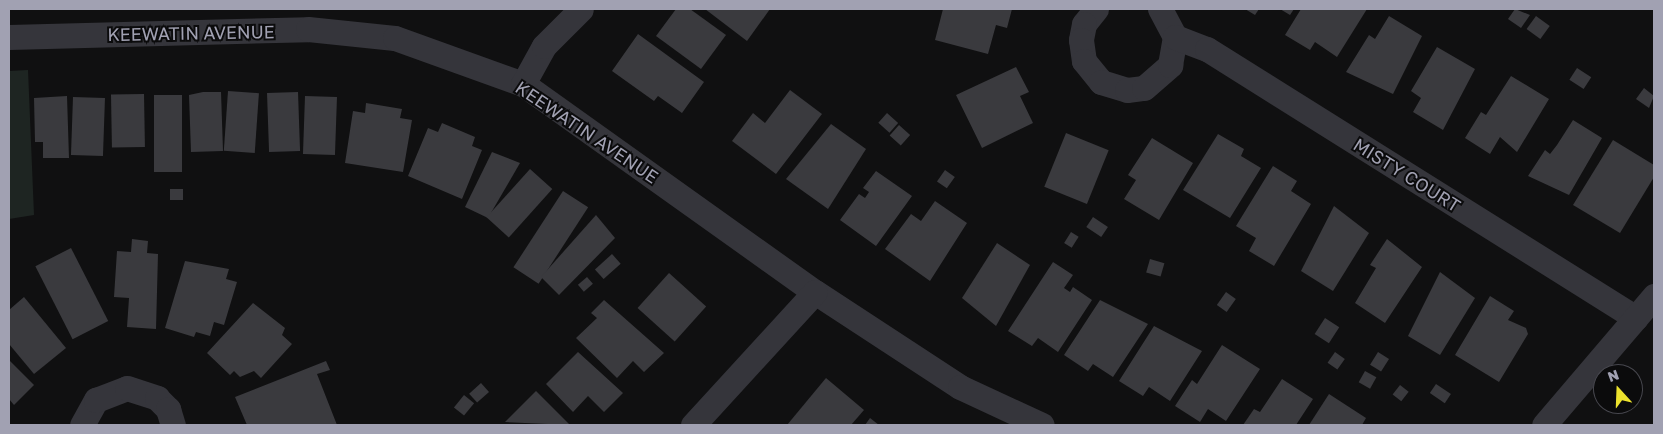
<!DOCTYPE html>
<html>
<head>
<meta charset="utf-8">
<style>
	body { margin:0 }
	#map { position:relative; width:1663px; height:434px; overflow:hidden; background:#101011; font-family:"Golos Text",sans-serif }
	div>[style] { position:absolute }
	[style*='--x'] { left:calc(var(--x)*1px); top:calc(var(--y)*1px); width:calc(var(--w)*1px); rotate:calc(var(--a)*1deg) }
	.green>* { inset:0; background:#1e2522 }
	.building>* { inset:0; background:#3a3a3e; transform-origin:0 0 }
	.minor>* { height:25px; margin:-12.5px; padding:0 12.5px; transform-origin:12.5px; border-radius:12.5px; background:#35353b }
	span { translate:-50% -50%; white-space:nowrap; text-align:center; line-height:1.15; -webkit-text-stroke:4px #0b0b0c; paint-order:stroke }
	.street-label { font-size:18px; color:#a1a1b2 }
	.frame { position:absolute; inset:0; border:10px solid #a1a1b2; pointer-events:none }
	.north { position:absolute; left:1593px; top:364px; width:50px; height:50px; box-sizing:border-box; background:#0b0b0c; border:1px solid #47474e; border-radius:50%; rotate:340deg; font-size:14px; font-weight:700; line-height:20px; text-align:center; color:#a1a1b2 }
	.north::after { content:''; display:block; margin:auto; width:18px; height:22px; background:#ece22d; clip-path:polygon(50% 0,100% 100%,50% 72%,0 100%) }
</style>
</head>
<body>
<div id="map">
	<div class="green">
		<i style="clip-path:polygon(28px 70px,34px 215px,9px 219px,9px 71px)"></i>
	</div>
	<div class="building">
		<i style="clip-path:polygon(676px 9px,690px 9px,726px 35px,701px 69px,656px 36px)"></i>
		<i style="clip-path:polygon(705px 9px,770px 9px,747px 41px)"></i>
		<i style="clip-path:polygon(943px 9px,1012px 9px,1007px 28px,996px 25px,988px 54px,935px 40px)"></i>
		<i style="clip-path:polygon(1245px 9px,1259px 9px,1255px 15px)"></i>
		<i style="clip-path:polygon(1280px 9px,1294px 9px,1290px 15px)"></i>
		<i style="clip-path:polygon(1301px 9px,1367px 9px,1337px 57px,1315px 42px,1310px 50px,1285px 35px)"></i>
		<i style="clip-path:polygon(1515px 9px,1530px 15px,1521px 28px,1508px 19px)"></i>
		<i style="clip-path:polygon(1389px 16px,1422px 36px,1393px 94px,1346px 72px,1369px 35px,1375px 39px)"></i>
		<i style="left:1536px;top:16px;width:17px;height:16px;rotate:36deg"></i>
		<i style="clip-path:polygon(638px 34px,704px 82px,682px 113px,658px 96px,654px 101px,612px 71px)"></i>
		<i style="clip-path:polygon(1437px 47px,1475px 69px,1443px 130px,1413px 112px,1421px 98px,1411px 91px)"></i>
		<i style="clip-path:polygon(1016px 67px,1029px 92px,1020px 96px,1033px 123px,982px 148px,956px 95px)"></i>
		<i style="left:1577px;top:68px;width:17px;height:14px;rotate:33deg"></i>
		<i style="clip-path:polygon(1511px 76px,1549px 99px,1517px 152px,1500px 137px,1490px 154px,1465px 138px,1481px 112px,1486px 115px)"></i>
		<i style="clip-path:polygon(1644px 88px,1654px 96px,1649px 108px,1636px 99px)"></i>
		<i style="clip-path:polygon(790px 90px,822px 114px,776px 174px,732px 141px,753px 113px,765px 123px)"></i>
		<i style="left:228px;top:91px;width:31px;height:60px;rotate:4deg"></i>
		<i style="clip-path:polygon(203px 92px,221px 92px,223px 151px,191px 152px,189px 95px)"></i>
		<i style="left:298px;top:92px;width:59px;height:31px;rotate:88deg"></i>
		<i style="left:144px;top:94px;width:53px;height:33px;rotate:89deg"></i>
		<i style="left:154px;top:95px;width:28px;height:77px"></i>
		<i style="clip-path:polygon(67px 96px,69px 158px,43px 158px,43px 142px,35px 142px,34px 98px)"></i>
		<i style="left:305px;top:96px;width:32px;height:58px;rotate:2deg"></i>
		<i style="left:73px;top:97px;width:32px;height:58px;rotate:2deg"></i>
		<i style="clip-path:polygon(366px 103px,402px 109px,400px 118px,412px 120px,403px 172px,345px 163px,353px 111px,365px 113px)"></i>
		<i style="left:887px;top:113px;width:15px;height:13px;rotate:42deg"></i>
		<i style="clip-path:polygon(1573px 120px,1602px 138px,1569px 195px,1528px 176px,1545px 150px,1550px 154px,1557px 145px)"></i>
		<i style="clip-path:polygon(442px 123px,475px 137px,472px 146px,482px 150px,462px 199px,408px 176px,428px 128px,438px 132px)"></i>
		<i style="clip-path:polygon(831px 124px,866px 149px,828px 209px,786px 179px)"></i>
		<i style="left:899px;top:125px;width:15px;height:14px;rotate:42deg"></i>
		<i style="left:1066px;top:133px;width:46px;height:58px;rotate:22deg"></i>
		<i style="clip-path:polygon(1218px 134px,1244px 149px,1241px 156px,1261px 168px,1230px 218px,1183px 190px)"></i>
		<i style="clip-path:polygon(1152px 138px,1193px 163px,1159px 220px,1124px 199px,1136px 180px,1128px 175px)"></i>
		<i style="clip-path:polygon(1613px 140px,1654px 165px,1654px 177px,1620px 233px,1573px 205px)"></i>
		<i style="clip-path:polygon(492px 152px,520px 163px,488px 218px,465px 207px)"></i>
		<i style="clip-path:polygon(1273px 166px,1297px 181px,1291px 191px,1311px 204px,1274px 266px,1249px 251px,1256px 238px,1236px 226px)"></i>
		<i style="left:530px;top:169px;width:30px;height:65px;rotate:42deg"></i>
		<i style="left:945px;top:170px;width:12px;height:14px;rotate:35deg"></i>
		<i style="clip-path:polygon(876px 171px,912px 196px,876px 246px,840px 220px,859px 194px,865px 198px,869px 192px,863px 188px)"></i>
		<i style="left:170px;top:189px;width:13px;height:11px"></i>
		<i style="left:563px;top:191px;width:30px;height:91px;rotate:33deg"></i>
		<i style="clip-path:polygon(935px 201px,967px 223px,930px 281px,885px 249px,911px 214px,921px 221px)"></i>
		<i style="clip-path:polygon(1334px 206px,1369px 233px,1333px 291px,1301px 271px)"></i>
		<i style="clip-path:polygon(596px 215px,615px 238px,559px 295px,541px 277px)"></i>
		<i style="left:1093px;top:217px;width:18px;height:12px;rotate:34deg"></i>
		<i style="left:1071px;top:232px;width:9px;height:13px;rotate:32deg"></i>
		<i style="clip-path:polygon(132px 239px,148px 241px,147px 253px,158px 254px,156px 329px,127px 327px,129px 298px,114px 297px,117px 251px,131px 252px)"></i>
		<i style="clip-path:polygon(1387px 239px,1422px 267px,1385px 323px,1355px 303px,1376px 268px,1370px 265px)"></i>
		<i style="clip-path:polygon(997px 243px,1030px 265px,996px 326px,962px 298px)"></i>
		<i style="left:71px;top:248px;width:82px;height:40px;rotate:63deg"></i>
		<i style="left:612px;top:254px;width:13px;height:23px;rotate:48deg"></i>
		<i style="left:1150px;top:259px;width:15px;height:14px;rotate:16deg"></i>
		<i style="clip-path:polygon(185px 261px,229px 269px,226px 279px,237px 282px,224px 325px,214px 322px,210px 336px,196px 332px,194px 337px,165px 328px)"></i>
		<i style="clip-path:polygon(1053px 262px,1073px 275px,1064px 288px,1070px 292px,1073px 287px,1092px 300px,1058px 352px,1038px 338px,1032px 346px,1008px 331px)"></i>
		<i style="clip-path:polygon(1440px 272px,1475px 298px,1440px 355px,1408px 336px)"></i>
		<i style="left:669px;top:273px;width:50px;height:47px;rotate:42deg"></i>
		<i style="left:587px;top:277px;width:9px;height:12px;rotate:49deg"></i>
		<i style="left:1226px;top:292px;width:12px;height:16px;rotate:35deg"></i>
		<i style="clip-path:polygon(1490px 296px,1514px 311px,1508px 320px,1526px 328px,1528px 334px,1499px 382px,1455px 355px)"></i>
		<i style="clip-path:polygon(24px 297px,66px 348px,34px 374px,9px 344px,9px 310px)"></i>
		<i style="clip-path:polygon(604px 300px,664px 353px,644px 372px,633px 361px,617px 378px,576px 338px,597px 318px,591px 313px)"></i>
		<i style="clip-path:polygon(1100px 300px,1148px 324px,1113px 377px,1093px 364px,1088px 371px,1064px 355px)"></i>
		<i style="clip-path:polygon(253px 303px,285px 328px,282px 335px,292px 344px,261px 378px,254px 371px,240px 377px,234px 371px,230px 375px,207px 353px)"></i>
		<i style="left:1325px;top:318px;width:17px;height:19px;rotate:33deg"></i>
		<i style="clip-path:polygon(1154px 326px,1202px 351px,1170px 401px,1149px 387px,1143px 396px,1119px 381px)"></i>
		<i style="clip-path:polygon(1222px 345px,1260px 369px,1226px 421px,1208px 409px,1200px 422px,1175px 406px,1192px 380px,1197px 384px)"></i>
		<i style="clip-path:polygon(578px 352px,623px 393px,604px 412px,588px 396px,573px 412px,546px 384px)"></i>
		<i style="left:1335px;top:352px;width:12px;height:13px;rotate:35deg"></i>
		<i style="left:1378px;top:352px;width:13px;height:15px;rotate:32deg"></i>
		<i style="clip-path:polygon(9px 360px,34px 385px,14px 405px,9px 399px)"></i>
		<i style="clip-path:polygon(326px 361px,330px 370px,317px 374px,337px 425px,247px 425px,235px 397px)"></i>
		<i style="left:1365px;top:371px;width:13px;height:13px;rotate:29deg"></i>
		<i style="clip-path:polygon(826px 378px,864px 410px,851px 425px,787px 425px)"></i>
		<i style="clip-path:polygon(1282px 379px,1313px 399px,1296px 425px,1243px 425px,1254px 409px,1260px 412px)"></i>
		<i style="left:481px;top:383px;width:12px;height:16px;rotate:48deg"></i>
		<i style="left:1436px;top:384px;width:18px;height:11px;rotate:34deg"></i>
		<i style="left:1400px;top:385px;width:11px;height:12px;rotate:38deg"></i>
		<i style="clip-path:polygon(536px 391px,570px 425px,505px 422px)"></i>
		<i style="clip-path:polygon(1329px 394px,1366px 418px,1362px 425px,1309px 425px)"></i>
		<i style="left:464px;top:395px;width:13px;height:16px;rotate:39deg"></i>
		<i style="clip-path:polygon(870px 418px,879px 425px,865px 425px)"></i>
	</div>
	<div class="minor">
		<i style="--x:1096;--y:9;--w:19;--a:129"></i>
		<i style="--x:1084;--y:24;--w:16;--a:101"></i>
		<i style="--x:1081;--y:40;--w:21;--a:82"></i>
		<i style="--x:1084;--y:61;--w:27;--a:51"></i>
		<i style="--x:1101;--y:82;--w:27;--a:17"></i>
		<i style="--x:1127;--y:90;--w:17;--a:-7"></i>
		<i style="--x:1144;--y:88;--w:35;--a:-41"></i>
		<i style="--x:1170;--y:65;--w:28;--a:-80"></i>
		<i style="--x:1175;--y:37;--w:32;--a:-118"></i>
		<i style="--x:9;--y:37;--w:299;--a:-1.5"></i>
		<i style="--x:308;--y:29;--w:87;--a:5.9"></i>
		<i style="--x:395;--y:38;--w:136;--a:19.8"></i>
		<i style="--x:523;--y:84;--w:359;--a:35.5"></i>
		<i style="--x:815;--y:292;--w:173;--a:33.2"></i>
		<i style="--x:960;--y:387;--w:90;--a:24.9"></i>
		<i style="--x:1175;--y:37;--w:34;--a:21"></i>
		<i style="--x:1207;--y:49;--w:506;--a:32.09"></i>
		<i style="--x:523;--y:84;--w:43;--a:-61.1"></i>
		<i style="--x:544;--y:46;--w:52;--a:-45"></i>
		<i style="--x:82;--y:425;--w:29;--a:-61"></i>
		<i style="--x:96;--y:400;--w:33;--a:-21"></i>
		<i style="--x:127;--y:388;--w:32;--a:18"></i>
		<i style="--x:157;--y:398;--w:16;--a:45"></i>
		<i style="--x:168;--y:409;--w:17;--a:73"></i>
		<i style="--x:693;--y:425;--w:180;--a:-47.5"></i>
		<i style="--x:1544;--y:425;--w:170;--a:-49.5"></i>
	</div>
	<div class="street-label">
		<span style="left:191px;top:33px;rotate:-1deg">KEEWATIN AVENUE</span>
		<span style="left:587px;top:132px;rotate:34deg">KEEWATIN AVENUE</span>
		<span style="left:1407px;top:175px;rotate:32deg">MISTY COURT</span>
	</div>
	<div class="frame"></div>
	<div class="north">N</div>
</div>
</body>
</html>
